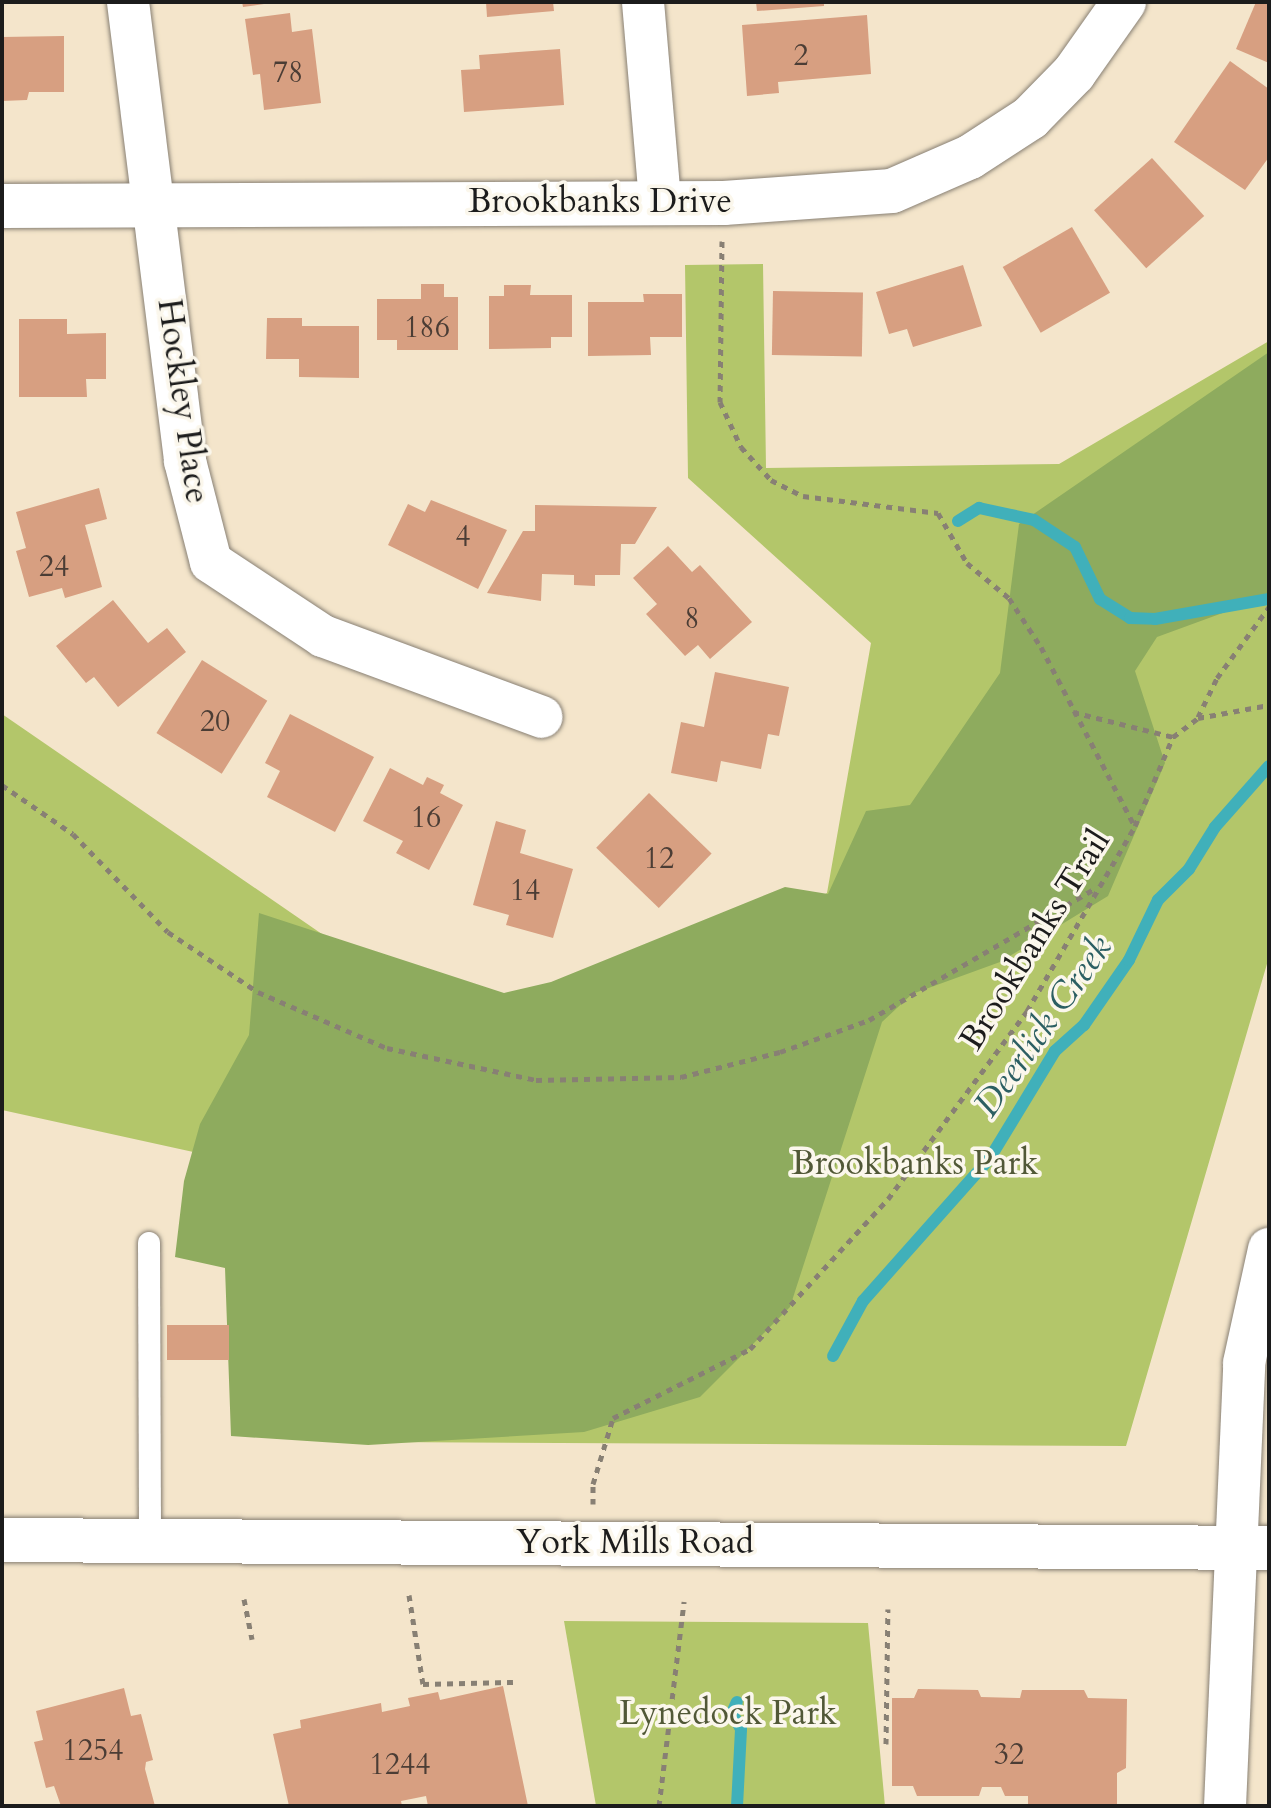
<!DOCTYPE html>
<html>
<head>
<meta charset="utf-8">
<style>
	body { margin:0 }
	#map { position:relative; width:1271px; height:1808px; overflow:hidden; background:#f4e5cb; font-family:Cardo,serif }
	div>[style] { position:absolute }
	[style*='--x'] { left:calc(var(--x)*1px); top:calc(var(--y)*1px); width:calc(var(--w)*1px); rotate:calc(var(--a)*1deg) }
	.green>* { inset:0; background:#b3c66a }
	.forest>* { inset:0; background:#8eab5e }
	.stream>* { height:12px; margin:-6px; padding:0 6px; transform-origin:6px; border-radius:6px; background:#40b0ba }
	.building>* { inset:0; background:#d79f81; transform-origin:0 0 }
	.path>* { height:5px; margin-top:-2.5px; transform-origin:0; background:repeating-linear-gradient(90deg,#888074 0 6px,transparent 0 12px) }
	.roads { filter:drop-shadow(0 0 2px #888074) drop-shadow(0 0 2px #888074) }
	.service>* { height:22px; margin:-11px; padding:0 11px; transform-origin:11px; border-radius:11px; background:#fff }
	.minor>* { height:42px; margin:-21px; padding:0 21px; transform-origin:21px; border-radius:21px; background:#fff }
	.tertiary>* { height:44px; margin:-22px; padding:0 22px; transform-origin:22px; border-radius:22px; background:#fff }
	.secondary>* { height:44px; margin:-22px; padding:0 22px; transform-origin:22px; border-radius:22px; background:#fff }
	span { translate:-50% -50%; white-space:nowrap; text-align:center; line-height:1.15; -webkit-text-stroke:7px #fbf7ec; paint-order:stroke }
	.number-label { font-size:30px; color:#4b3d35 }
	.number-label span { -webkit-text-stroke-width:0 }
	.street-label { font-size:34px; color:#1c1c1c }
	.park-label { font-size:34px; color:#515837 }
	.water-label { font-size:36px; color:#2c5f63; font-style:italic }
	.frame { position:absolute; inset:0; border:4px solid #1c1c1c; pointer-events:none }
</style>
</head>
<body>
<div id="map">
	<div class="green">
		<i style="clip-path:polygon(763px 264px,766px 468px,1059px 464px,1269px 341px,1269px 957px,1126px 1446px,380px 1442px,380px 1193px,2px 1110px,2px 714px,393px 983px,605px 1014px,827px 893px,871px 643px,688px 478px,685px 265px)"></i>
		<i style="clip-path:polygon(564px 1621px,868px 1623px,885px 1806px,596px 1806px)"></i>
	</div>
	<div class="forest">
		<i style="clip-path:polygon(1269px 352px,1269px 596px,1157px 637px,1135px 671px,1165px 763px,1108px 896px,1000px 962px,912px 994px,882px 1022px,790px 1307px,700px 1397px,584px 1432px,368px 1445px,231px 1436px,225px 1268px,175px 1257px,184px 1181px,200px 1124px,249px 1035px,259px 913px,504px 993px,551px 982px,785px 887px,828px 894px,866px 811px,910px 805px,1000px 673px,1019px 524px)"></i>
	</div>
	<div class="stream">
		<i style="--x:958;--y:521;--w:25;--a:-32"></i>
		<i style="--x:979;--y:508;--w:56;--a:12.3"></i>
		<i style="--x:1034;--y:520;--w:49;--a:33.4"></i>
		<i style="--x:1075;--y:547;--w:58;--a:64.3"></i>
		<i style="--x:1100;--y:599;--w:36;--a:32"></i>
		<i style="--x:1130;--y:618;--w:25;--a:2"></i>
		<i style="--x:1155;--y:619;--w:116;--a:-10"></i>
		<i style="--x:833;--y:1356;--w:63;--a:-61.4"></i>
		<i style="--x:863;--y:1301;--w:191;--a:-48.4"></i>
		<i style="--x:990;--y:1158;--w:125;--a:-58.7"></i>
		<i style="--x:1055;--y:1051;--w:39;--a:-42"></i>
		<i style="--x:1084;--y:1025;--w:79;--a:-55.3"></i>
		<i style="--x:1129;--y:960;--w:67;--a:-64.2"></i>
		<i style="--x:1158;--y:900;--w:44;--a:-45"></i>
		<i style="--x:1189;--y:869;--w:49;--a:-58.2"></i>
		<i style="--x:1215;--y:827;--w:81;--a:-48.5"></i>
		<i style="--x:737;--y:1806;--w:77;--a:-87"></i>
		<i style="--x:741;--y:1729;--w:18;--a:-119"></i>
		<i style="--x:732;--y:1713;--w:12;--a:-66"></i>
	</div>
	<div class="building">
		<i style="clip-path:polygon(242px 2px,264px 2px,264px 4px,243px 7px)"></i>
		<i style="clip-path:polygon(486px 2px,553px 2px,554px 11px,487px 17px)"></i>
		<i style="clip-path:polygon(756px 2px,824px 2px,824px 6px,757px 11px)"></i>
		<i style="clip-path:polygon(1256px 2px,1269px 2px,1269px 63px,1236px 49px)"></i>
		<i style="clip-path:polygon(290px 13px,292px 32px,312px 29px,321px 103px,264px 110px,260px 74px,253px 75px,245px 19px)"></i>
		<i style="clip-path:polygon(867px 15px,871px 74px,778px 82px,779px 93px,747px 96px,742px 25px)"></i>
		<i style="clip-path:polygon(64px 36px,64px 92px,29px 92px,27px 100px,2px 101px,2px 37px)"></i>
		<i style="clip-path:polygon(560px 49px,564px 105px,464px 112px,461px 70px,480px 69px,479px 55px)"></i>
		<i style="clip-path:polygon(1230px 61px,1269px 89px,1269px 157px,1245px 190px,1174px 142px)"></i>
		<i style="left:1152px;top:158px;width:78px;height:78px;rotate:48deg"></i>
		<i style="left:1072px;top:227px;width:76px;height:80px;rotate:60deg"></i>
		<i style="clip-path:polygon(963px 265px,982px 326px,913px 347px,907px 329px,889px 334px,876px 292px)"></i>
		<i style="clip-path:polygon(421px 284px,444px 284px,444px 297px,458px 297px,458px 350px,397px 350px,397px 340px,377px 340px,377px 299px,421px 299px)"></i>
		<i style="clip-path:polygon(504px 285px,531px 285px,530px 295px,572px 295px,572px 337px,551px 337px,551px 348px,489px 349px,489px 296px,504px 296px)"></i>
		<i style="left:773px;top:291px;width:90px;height:64px;rotate:1deg"></i>
		<i style="clip-path:polygon(643px 294px,682px 294px,682px 337px,650px 337px,651px 355px,588px 356px,588px 302px,644px 302px)"></i>
		<i style="clip-path:polygon(267px 318px,302px 318px,302px 326px,359px 326px,359px 378px,299px 377px,299px 359px,266px 359px)"></i>
		<i style="clip-path:polygon(19px 319px,67px 319px,67px 334px,106px 333px,106px 379px,86px 379px,87px 397px,19px 397px)"></i>
		<i style="clip-path:polygon(99px 488px,107px 519px,85px 525px,102px 587px,65px 598px,62px 588px,29px 597px,16px 551px,26px 548px,16px 512px)"></i>
		<i style="clip-path:polygon(431px 500px,507px 530px,478px 589px,388px 545px,408px 504px,425px 512px)"></i>
		<i style="clip-path:polygon(535px 505px,657px 507px,635px 544px,621px 544px,620px 575px,595px 575px,595px 586px,574px 585px,574px 575px,542px 574px,541px 601px,487px 593px,523px 531px,535px 531px)"></i>
		<i style="clip-path:polygon(668px 546px,692px 572px,700px 565px,752px 622px,710px 659px,698px 645px,685px 656px,646px 614px,657px 604px,633px 578px)"></i>
		<i style="clip-path:polygon(113px 600px,148px 643px,167px 628px,186px 652px,118px 707px,94px 677px,86px 683px,56px 646px)"></i>
		<i style="left:202px;top:660px;width:77px;height:86px;rotate:32deg"></i>
		<i style="clip-path:polygon(715px 672px,789px 687px,779px 736px,768px 734px,761px 769px,721px 761px,717px 782px,671px 773px,681px 722px,704px 727px)"></i>
		<i style="clip-path:polygon(290px 714px,374px 757px,335px 832px,267px 797px,280px 771px,265px 763px)"></i>
		<i style="clip-path:polygon(390px 768px,423px 785px,427px 777px,444px 785px,440px 793px,463px 805px,429px 870px,396px 853px,403px 841px,363px 821px)"></i>
		<i style="left:649px;top:793px;width:87px;height:76px;rotate:44deg"></i>
		<i style="clip-path:polygon(496px 821px,526px 830px,520px 853px,573px 869px,553px 938px,506px 925px,509px 915px,473px 905px)"></i>
		<i style="left:167px;top:1325px;width:62px;height:35px"></i>
		<i style="clip-path:polygon(503px 1686px,528px 1806px,428px 1806px,426px 1796px,401px 1801px,402px 1806px,289px 1806px,273px 1734px,301px 1728px,300px 1720px,381px 1703px,382px 1712px,410px 1706px,408px 1698px,438px 1692px,440px 1700px)"></i>
		<i style="clip-path:polygon(124px 1688px,131px 1716px,141px 1714px,153px 1760px,146px 1762px,145px 1769px,155px 1806px,61px 1806px,54px 1786px,46px 1788px,34px 1742px,43px 1740px,36px 1711px)"></i>
		<i style="clip-path:polygon(918px 1689px,978px 1690px,981px 1697px,1020px 1698px,1022px 1690px,1084px 1690px,1088px 1698px,1127px 1699px,1126px 1768px,1117px 1773px,1117px 1806px,1028px 1806px,1028px 1796px,1005px 1796px,1001px 1787px,982px 1787px,979px 1796px,917px 1796px,913px 1786px,892px 1786px,892px 1698px,914px 1698px)"></i>
	</div>
	<div class="path">
		<i style="--x:722;--y:241;--w:161;--a:90.7"></i>
		<i style="--x:720;--y:402;--w:50;--a:65"></i>
		<i style="--x:741;--y:447;--w:45;--a:47.7"></i>
		<i style="--x:771;--y:480;--w:36;--a:27"></i>
		<i style="--x:803;--y:496;--w:136;--a:7.2"></i>
		<i style="--x:938;--y:513;--w:58;--a:59.9"></i>
		<i style="--x:967;--y:563;--w:55;--a:39.8"></i>
		<i style="--x:1009;--y:598;--w:59;--a:56.9"></i>
		<i style="--x:1041;--y:647;--w:201;--a:62.4"></i>
		<i style="--x:1073;--y:712;--w:103;--a:14"></i>
		<i style="--x:1198;--y:717;--w:43;--a:-64"></i>
		<i style="--x:1217;--y:678;--w:88;--a:-53.8"></i>
		<i style="--x:2;--y:785;--w:86;--a:34.6"></i>
		<i style="--x:73;--y:834;--w:136;--a:45.9"></i>
		<i style="--x:168;--y:932;--w:108;--a:33.7"></i>
		<i style="--x:258;--y:992;--w:141;--a:23.5"></i>
		<i style="--x:387;--y:1048;--w:152;--a:12.1"></i>
		<i style="--x:536;--y:1080;--w:145;--a:-1.2"></i>
		<i style="--x:681;--y:1077;--w:102;--a:-14.2"></i>
		<i style="--x:780;--y:1052;--w:95;--a:-19.8"></i>
		<i style="--x:869;--y:1020;--w:260;--a:-30.2"></i>
		<i style="--x:593;--y:1504;--w:20;--a:-90"></i>
		<i style="--x:593;--y:1484;--w:69;--a:-73.1"></i>
		<i style="--x:613;--y:1418;--w:153;--a:-26.7"></i>
		<i style="--x:750;--y:1349;--w:204;--a:-47.4"></i>
		<i style="--x:888;--y:1199;--w:234;--a:-53.5"></i>
		<i style="--x:1027;--y:1011;--w:214;--a:-59.7"></i>
		<i style="--x:1135;--y:826;--w:97;--a:-66.9"></i>
		<i style="--x:1173;--y:737;--w:31;--a:-37"></i>
		<i style="--x:1198;--y:718;--w:72;--a:-10.4"></i>
		<i style="--x:409;--y:1595;--w:90;--a:81.1"></i>
		<i style="--x:423;--y:1684;--w:90;--a:-1.3"></i>
		<i style="--x:244;--y:1599;--w:41;--a:78.7"></i>
		<i style="--x:886;--y:1744;--w:135;--a:-89.2"></i>
		<i style="--x:659;--y:1806;--w:206;--a:-83"></i>
	</div>
	<div class="roads">
		<div class="service">
			<i style="--x:149;--y:1243;--w:299;--a:89.8"></i>
		</div>
		<div class="minor">
			<i style="--x:128;--y:2;--w:463;--a:82.9"></i>
			<i style="--x:185;--y:461;--w:104;--a:75.6"></i>
			<i style="--x:211;--y:562;--w:134;--a:33.5"></i>
			<i style="--x:323;--y:636;--w:233;--a:20.3"></i>
			<i style="--x:643;--y:2;--w:199;--a:85.1"></i>
			<i style="--x:1225;--y:1806;--w:443;--a:-87.5"></i>
			<i style="--x:1244;--y:1363;--w:117;--a:-77.6"></i>
		</div>
		<div class="tertiary">
			<i style="--x:2;--y:206;--w:722;--a:-0.24"></i>
			<i style="--x:724;--y:203;--w:168;--a:-4.1"></i>
			<i style="--x:892;--y:191;--w:85;--a:-23.6"></i>
			<i style="--x:970;--y:157;--w:72;--a:-33"></i>
			<i style="--x:1030;--y:118;--w:63;--a:-45.6"></i>
			<i style="--x:1074;--y:73;--w:87;--a:-54.8"></i>
		</div>
		<div class="secondary">
			<i style="--x:2;--y:1540;--w:1267;--a:0.36"></i>
		</div>
	</div>
	<div class="number-label">
		<span style="left:801px;top:56px">2</span>
		<span style="left:288px;top:73px">78</span>
		<span style="left:427px;top:328px">186</span>
		<span style="left:463px;top:537px">4</span>
		<span style="left:54px;top:567px">24</span>
		<span style="left:692px;top:619px">8</span>
		<span style="left:215px;top:722px">20</span>
		<span style="left:426px;top:818px">16</span>
		<span style="left:659px;top:859px">12</span>
		<span style="left:525px;top:891px">14</span>
		<span style="left:93px;top:1751px">1254</span>
		<span style="left:1009px;top:1755px">32</span>
		<span style="left:400px;top:1765px">1244</span>
	</div>
	<div class="street-label">
		<span style="left:600px;top:202px">Brookbanks Drive</span>
		<span style="left:183px;top:401px;rotate:82deg">Hockley Place</span>
		<span style="left:1035px;top:940px;rotate:-58deg">Brookbanks Trail</span>
		<span style="left:635px;top:1543px">York Mills Road</span>
	</div>
	<div class="park-label">
		<span style="left:915px;top:1164px">Brookbanks Park</span>
		<span style="left:728px;top:1714px">Lynedock Park</span>
	</div>
	<div class="water-label">
		<span style="left:1043px;top:1026px;rotate:-55deg">Deerlick Creek</span>
	</div>
	<div class="frame"></div>
</div>
</body>
</html>
